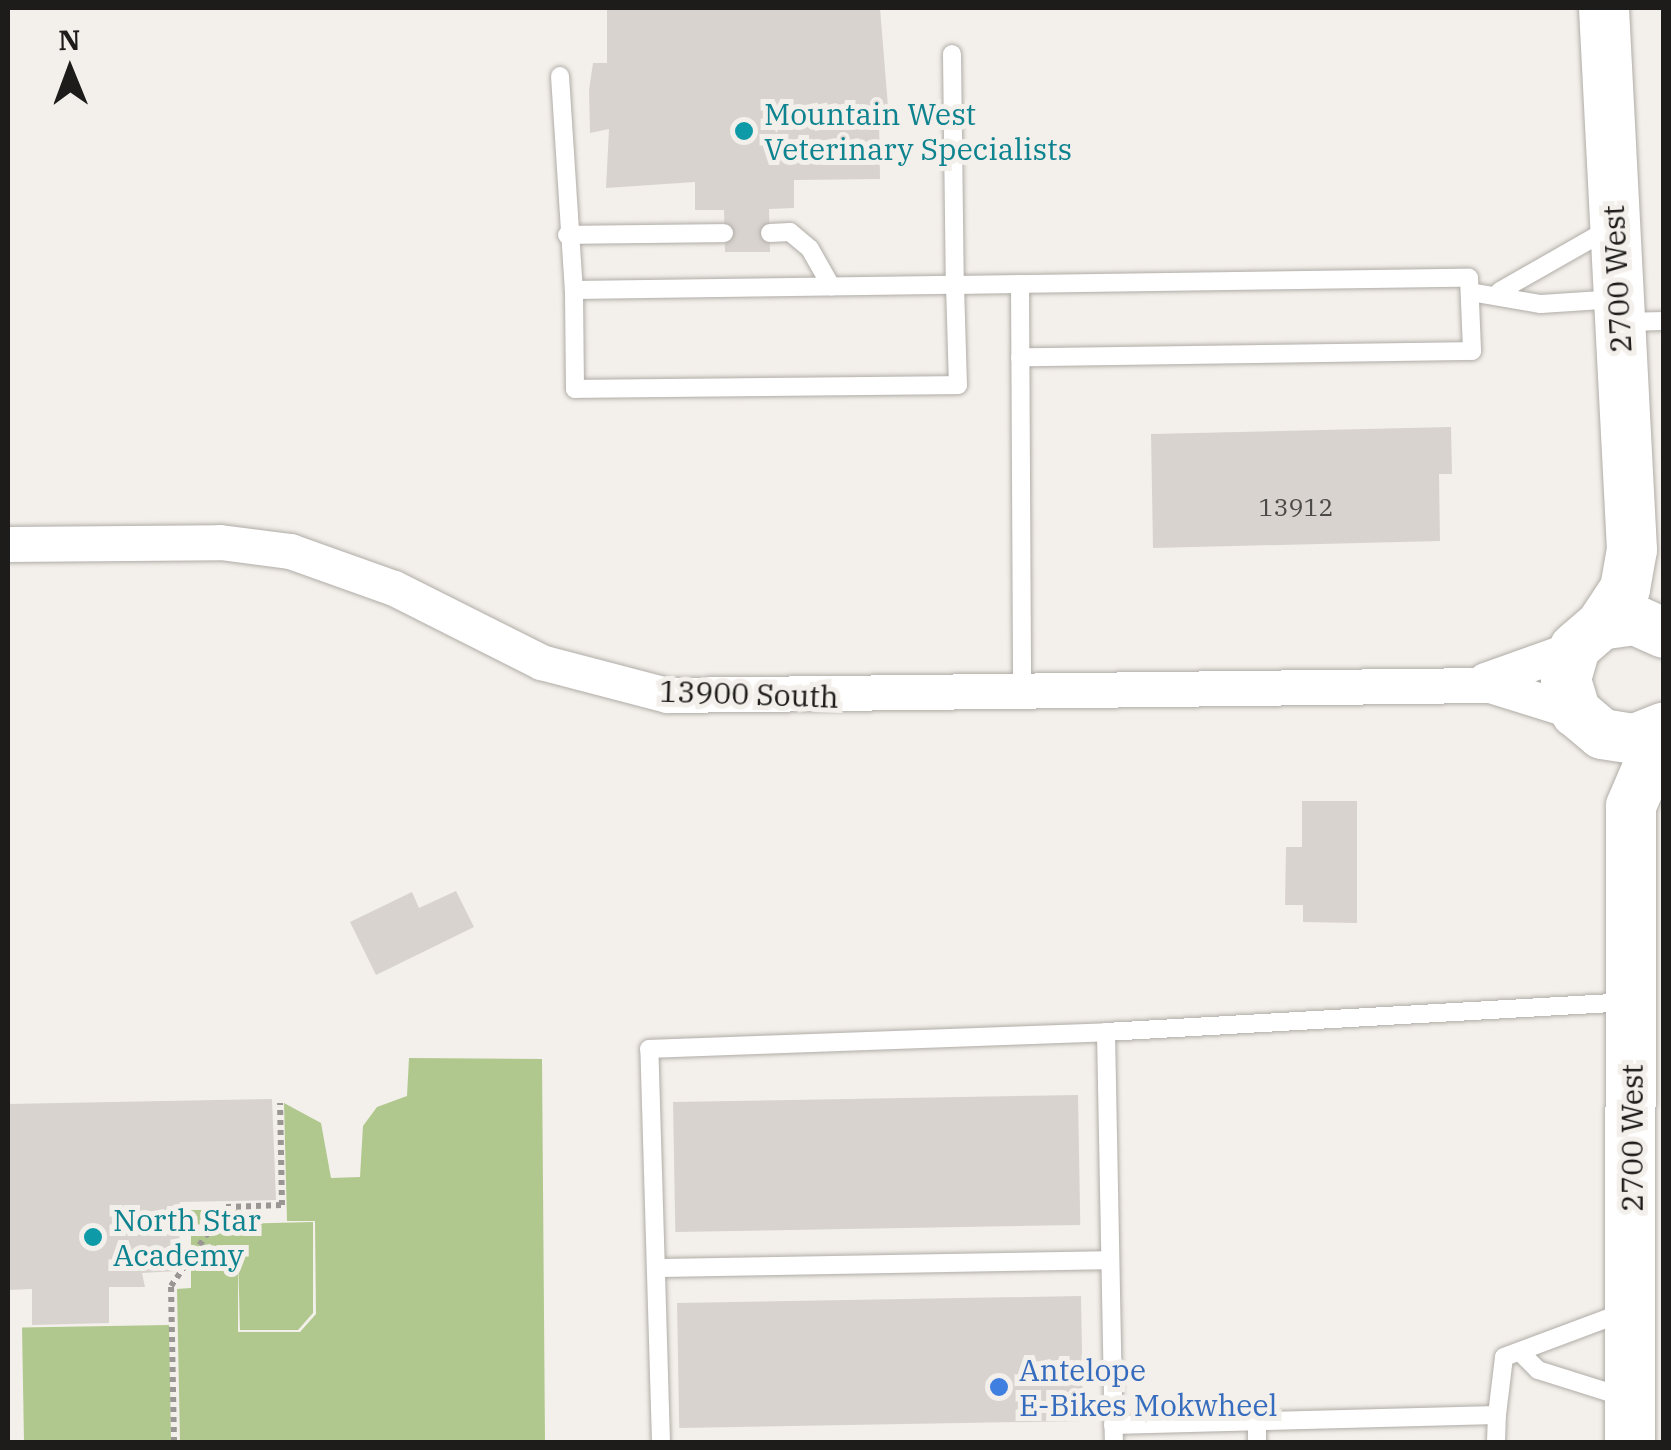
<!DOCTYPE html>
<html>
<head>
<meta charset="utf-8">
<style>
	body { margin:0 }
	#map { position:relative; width:1671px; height:1450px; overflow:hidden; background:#f3efea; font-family:"IBM Plex Serif",serif }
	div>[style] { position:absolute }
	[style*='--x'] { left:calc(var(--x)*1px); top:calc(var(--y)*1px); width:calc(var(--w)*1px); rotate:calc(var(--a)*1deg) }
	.green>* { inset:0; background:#b0c88d; transform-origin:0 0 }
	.building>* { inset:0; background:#d8d3ce; transform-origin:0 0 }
	.path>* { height:6px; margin-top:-3px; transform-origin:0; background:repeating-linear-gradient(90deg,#999693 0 5px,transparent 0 10px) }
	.roads { filter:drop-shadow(0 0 2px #b0aca7) drop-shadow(0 0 2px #b0aca7) }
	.lane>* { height:18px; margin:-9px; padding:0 9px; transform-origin:9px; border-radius:9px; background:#fff }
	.street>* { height:35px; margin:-17.5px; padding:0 17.5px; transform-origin:17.5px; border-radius:17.5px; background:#fff }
	.secondary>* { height:50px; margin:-25px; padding:0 25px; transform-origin:25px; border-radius:25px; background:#fff }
	.dots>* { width:28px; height:28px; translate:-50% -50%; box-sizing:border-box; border:5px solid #f3efea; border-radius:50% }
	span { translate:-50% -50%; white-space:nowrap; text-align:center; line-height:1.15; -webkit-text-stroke:10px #f3efea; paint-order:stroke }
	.number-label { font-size:25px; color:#4c4a47 }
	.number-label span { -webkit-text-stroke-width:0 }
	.culture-label { font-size:30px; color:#0d838f }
	.left { translate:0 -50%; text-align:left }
	.street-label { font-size:30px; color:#1d1c1a }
	.shop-label { font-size:30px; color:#366cbe }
	.frame { position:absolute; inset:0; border:10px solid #1d1c1a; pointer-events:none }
	.north { position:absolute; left:20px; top:20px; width:100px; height:100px; -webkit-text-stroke:8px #f3efea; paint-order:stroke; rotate:359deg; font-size:28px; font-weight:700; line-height:40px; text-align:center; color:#1d1c1a }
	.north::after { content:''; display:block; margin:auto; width:35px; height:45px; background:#1d1c1a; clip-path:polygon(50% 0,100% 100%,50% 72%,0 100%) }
</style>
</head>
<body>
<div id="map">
	<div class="green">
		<i style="clip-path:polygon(409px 1058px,542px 1059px,545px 1442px,180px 1442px,177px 1289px,191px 1288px,191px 1210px,238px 1210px,239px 1224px,313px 1222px,313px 1313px,298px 1330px,240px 1330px,238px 1255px,238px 1332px,300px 1332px,316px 1314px,315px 1221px,287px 1221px,284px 1103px,321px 1123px,331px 1178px,360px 1177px,363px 1126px,377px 1107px,407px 1096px)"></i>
		<i style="left:169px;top:1325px;width:117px;height:147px;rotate:89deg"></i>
	</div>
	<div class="building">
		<i style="clip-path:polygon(607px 8px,880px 8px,889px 119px,879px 119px,880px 179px,794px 180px,794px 208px,769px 209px,770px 252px,725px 252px,724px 210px,695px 210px,695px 182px,606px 188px,609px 129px,590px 133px,589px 90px,593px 63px,607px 63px)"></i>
		<i style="clip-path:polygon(1451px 427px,1452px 474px,1439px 474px,1440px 541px,1153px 548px,1151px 434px)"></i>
		<i style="clip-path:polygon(1302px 801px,1357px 801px,1357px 923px,1303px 922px,1303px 905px,1285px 905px,1286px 847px,1302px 847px)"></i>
		<i style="clip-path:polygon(456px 891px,474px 927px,376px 975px,350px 922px,412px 892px,419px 908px)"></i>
		<i style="left:1078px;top:1095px;width:130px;height:405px;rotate:89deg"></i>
		<i style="clip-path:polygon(272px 1099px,276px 1200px,180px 1202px,179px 1271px,142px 1273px,145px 1287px,109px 1287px,109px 1323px,32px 1325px,32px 1289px,8px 1290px,8px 1104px)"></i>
		<i style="left:1081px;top:1296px;width:125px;height:404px;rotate:89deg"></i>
	</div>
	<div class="path">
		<i style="--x:174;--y:1442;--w:156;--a:-91.1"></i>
		<i style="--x:171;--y:1286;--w:96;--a:-55.2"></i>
		<i style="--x:226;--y:1207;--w:56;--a:-2"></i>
		<i style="--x:282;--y:1205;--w:102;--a:-91.1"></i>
	</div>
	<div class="roads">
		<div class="lane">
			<i style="--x:952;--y:54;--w:231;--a:89.3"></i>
			<i style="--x:955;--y:285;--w:100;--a:88.3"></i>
			<i style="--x:958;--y:385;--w:383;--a:179.4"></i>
			<i style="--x:575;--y:389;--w:99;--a:-90.6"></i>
			<i style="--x:574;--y:290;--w:381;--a:-0.8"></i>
			<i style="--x:955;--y:285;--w:65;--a:-0.9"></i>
			<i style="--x:1020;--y:284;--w:409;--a:89.7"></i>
			<i style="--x:560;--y:76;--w:214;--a:86.3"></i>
			<i style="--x:770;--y:233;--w:20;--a:-3"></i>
			<i style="--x:790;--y:232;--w:26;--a:40"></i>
			<i style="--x:810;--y:249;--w:43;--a:60.4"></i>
			<i style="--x:567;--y:235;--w:157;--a:-0.7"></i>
			<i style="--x:1020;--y:284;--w:449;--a:-0.8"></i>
			<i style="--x:1469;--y:278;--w:73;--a:87.6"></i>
			<i style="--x:1472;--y:351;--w:452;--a:179.2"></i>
			<i style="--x:1500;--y:291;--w:123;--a:-29.7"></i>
			<i style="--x:1470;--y:292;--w:72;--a:9.6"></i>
			<i style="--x:1541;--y:304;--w:76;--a:-3.8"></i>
			<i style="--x:1624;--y:322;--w:40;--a:-1.4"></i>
			<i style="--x:1106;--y:1032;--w:524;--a:-3.28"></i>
			<i style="--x:656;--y:1268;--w:454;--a:-1"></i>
			<i style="--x:1523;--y:1355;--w:21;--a:45"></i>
			<i style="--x:1538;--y:1370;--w:93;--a:17.5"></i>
			<i style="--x:1257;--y:1422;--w:20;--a:90"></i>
			<i style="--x:1113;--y:1425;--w:384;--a:-1.5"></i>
			<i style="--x:1497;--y:1415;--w:58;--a:-83.1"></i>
			<i style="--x:1504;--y:1357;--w:131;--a:-20.5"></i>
			<i style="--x:661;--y:1442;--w:393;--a:-91.7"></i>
			<i style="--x:649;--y:1049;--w:457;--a:-2.1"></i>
			<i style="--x:1106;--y:1032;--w:410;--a:88.9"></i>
			<i style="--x:1496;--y:1442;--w:27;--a:-88"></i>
		</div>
		<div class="street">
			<i style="--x:8;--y:544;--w:212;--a:-0.5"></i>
			<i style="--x:220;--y:542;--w:71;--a:7.3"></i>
			<i style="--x:290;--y:551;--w:110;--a:19.6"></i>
			<i style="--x:394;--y:588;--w:165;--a:26.7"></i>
			<i style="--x:541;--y:662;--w:130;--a:14.7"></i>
			<i style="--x:667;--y:695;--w:823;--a:-0.7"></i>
			<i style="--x:1490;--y:685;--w:90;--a:17.4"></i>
			<i style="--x:1485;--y:680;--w:96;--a:-19.6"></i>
		</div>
		<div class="secondary">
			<i style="--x:1601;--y:625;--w:43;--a:-56.3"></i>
			<i style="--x:1625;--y:589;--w:40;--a:-80"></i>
			<i style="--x:1632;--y:550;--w:543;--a:-92.96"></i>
			<i style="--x:1664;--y:633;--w:32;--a:-156"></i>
			<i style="--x:1635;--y:620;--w:34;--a:172"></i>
			<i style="--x:1601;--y:625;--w:35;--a:139"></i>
			<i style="--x:1575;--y:648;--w:33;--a:106"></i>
			<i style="--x:1566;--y:680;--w:34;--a:73"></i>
			<i style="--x:1576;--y:712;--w:34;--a:40"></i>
			<i style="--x:1602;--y:734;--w:33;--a:9"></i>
			<i style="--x:1635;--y:739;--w:31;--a:-22"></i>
			<i style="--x:1630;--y:1442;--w:636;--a:-89.91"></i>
			<i style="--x:1631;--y:806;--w:84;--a:-66.8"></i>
		</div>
	</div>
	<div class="dots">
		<i style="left:744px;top:131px;background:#0f9aa8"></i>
		<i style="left:93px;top:1237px;background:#0f9aa8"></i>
		<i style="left:999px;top:1387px;background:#3f7fe0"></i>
	</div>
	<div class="number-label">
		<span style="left:1296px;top:507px">13912</span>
	</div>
	<div class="culture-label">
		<span class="left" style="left:764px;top:131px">Mountain West<br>Veterinary Specialists</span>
		<span class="left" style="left:113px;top:1237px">North Star<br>Academy</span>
	</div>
	<div class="street-label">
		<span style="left:1617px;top:279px;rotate:-93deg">2700 West</span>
		<span style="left:749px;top:694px;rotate:2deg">13900 South</span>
		<span style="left:1632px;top:1138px;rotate:-90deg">2700 West</span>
	</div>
	<div class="shop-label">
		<span class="left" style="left:1019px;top:1387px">Antelope<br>E-Bikes Mokwheel</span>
	</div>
	<div class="frame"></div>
	<div class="north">N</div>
</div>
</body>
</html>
